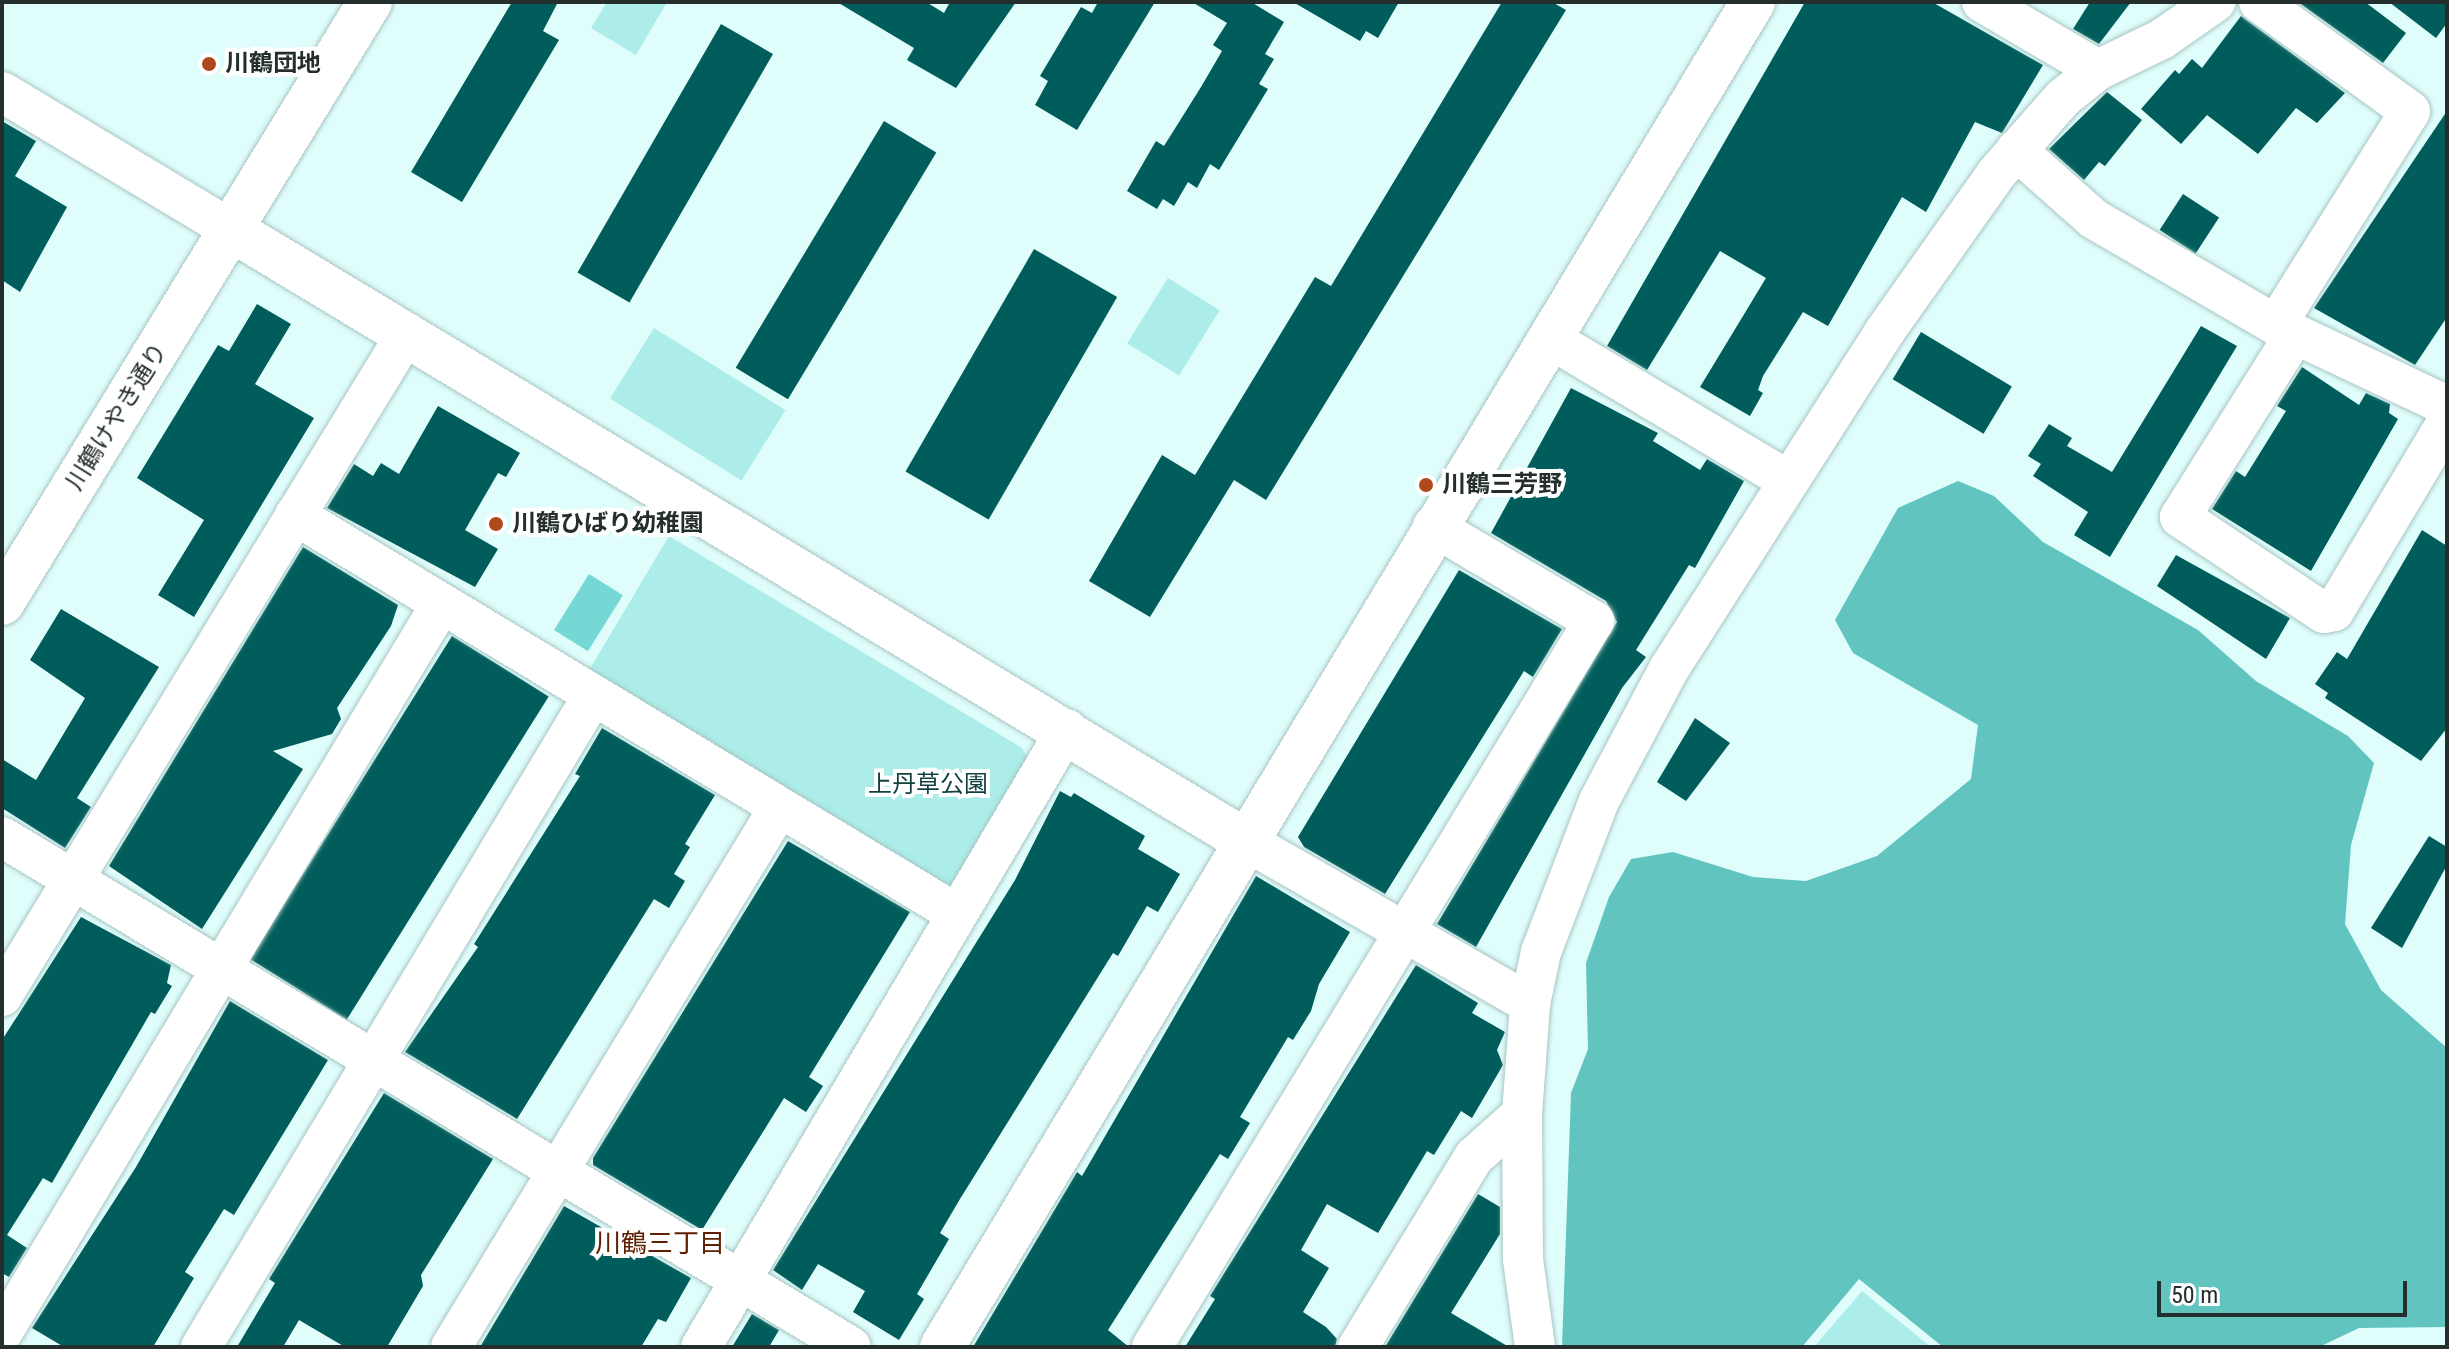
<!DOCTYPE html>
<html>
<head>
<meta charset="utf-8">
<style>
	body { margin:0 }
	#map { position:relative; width:2449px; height:1349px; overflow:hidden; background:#dffdfb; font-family:"Roboto Condensed","Noto Sans JP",sans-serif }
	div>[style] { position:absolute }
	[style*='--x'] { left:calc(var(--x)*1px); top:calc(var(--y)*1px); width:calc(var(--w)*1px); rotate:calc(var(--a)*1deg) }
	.green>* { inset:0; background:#acede9; transform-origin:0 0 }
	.forest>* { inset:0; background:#61c4bf }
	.water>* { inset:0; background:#76d8d4; transform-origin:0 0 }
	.building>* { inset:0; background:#005d5b; transform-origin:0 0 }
	.roads { filter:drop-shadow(0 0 2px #a8c5c3) drop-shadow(0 0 2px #a8c5c3) }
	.minor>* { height:40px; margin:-20px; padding:0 20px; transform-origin:20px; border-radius:20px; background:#fff }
	.tertiary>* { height:44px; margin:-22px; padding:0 22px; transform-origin:22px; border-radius:22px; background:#fff }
	.dots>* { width:22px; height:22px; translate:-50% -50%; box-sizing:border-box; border:4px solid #fff; border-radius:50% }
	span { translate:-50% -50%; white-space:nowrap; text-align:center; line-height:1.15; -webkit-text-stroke:8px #fff; paint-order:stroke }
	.poi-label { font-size:24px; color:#232e2d; font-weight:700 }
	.left { translate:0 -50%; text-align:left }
	.street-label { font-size:24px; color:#232e2d }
	.park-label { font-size:24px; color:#103f3d }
	.neighbourhood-label { font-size:26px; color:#602103 }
	.frame { position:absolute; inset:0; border:4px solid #232e2d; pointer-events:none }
	.scale { position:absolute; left:2157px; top:1281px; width:250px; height:36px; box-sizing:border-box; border:4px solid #232e2d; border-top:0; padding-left:10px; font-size:24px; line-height:28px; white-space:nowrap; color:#232e2d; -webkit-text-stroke:6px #fff; paint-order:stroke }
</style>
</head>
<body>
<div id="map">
	<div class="green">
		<i style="clip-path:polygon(607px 2px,667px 2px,636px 55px,591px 28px)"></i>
		<i style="left:1168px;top:278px;width:61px;height:77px;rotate:32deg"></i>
		<i style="left:654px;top:328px;width:155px;height:83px;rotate:32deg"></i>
		<i style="clip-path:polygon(669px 536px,1022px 748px,1030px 762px,951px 892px,588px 672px)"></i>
		<i style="clip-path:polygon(1862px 1291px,1931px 1347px,1814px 1347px)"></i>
	</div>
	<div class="forest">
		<i style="clip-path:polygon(1958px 481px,1994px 496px,2043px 542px,2198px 630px,2256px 681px,2348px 736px,2374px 763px,2351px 845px,2345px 924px,2381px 990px,2447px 1048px,2447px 1327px,2359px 1328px,2319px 1347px,1943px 1347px,1859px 1279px,1802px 1347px,1562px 1347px,1571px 1093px,1588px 1049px,1586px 963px,1609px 897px,1631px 859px,1673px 852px,1753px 877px,1806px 881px,1877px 856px,1971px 779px,1978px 725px,1853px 653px,1835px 620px,1898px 508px)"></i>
	</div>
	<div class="water">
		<i style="left:589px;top:574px;width:40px;height:66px;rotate:32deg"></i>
	</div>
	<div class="building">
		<i style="clip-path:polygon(512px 2px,558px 2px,543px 31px,559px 40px,462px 202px,411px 172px)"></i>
		<i style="clip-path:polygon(837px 2px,926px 2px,944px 13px,950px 2px,1016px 2px,956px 88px,907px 60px,914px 48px)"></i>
		<i style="clip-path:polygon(1098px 2px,1155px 2px,1077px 130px,1035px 105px,1048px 81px,1040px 76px,1081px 7px,1092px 13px)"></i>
		<i style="clip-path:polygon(1192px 2px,1251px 2px,1284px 22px,1265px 54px,1274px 59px,1259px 84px,1268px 89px,1219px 170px,1210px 164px,1197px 188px,1188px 182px,1174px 206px,1163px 199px,1157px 209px,1127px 191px,1156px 141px,1164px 146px,1201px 87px,1222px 51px,1213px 45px,1227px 23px)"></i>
		<i style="clip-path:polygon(1293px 2px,1399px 2px,1378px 38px,1366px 31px,1360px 41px)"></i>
		<i style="clip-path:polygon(1502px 2px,1552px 2px,1566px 10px,1266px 500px,1234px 480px,1150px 617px,1089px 581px,1162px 455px,1195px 475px,1315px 277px,1331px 286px)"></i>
		<i style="clip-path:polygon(1805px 2px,1932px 2px,2043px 65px,2002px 133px,1975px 122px,1926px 212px,1902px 197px,1828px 326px,1803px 312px,1763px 376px,1758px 390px,1763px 393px,1750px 416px,1700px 387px,1766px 278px,1720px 251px,1647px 370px,1607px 346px)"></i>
		<i style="clip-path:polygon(2090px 2px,2131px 2px,2099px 44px,2073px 29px)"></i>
		<i style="clip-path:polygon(2298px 2px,2365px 2px,2406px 33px,2383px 63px)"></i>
		<i style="clip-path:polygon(2389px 2px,2447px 2px,2447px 23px,2436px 38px)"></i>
		<i style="clip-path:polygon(2241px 16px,2345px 93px,2317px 123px,2296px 108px,2258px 154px,2207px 115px,2181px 144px,2141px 109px,2175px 70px,2179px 74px,2192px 59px,2202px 68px)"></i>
		<i style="left:721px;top:24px;width:60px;height:287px;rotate:30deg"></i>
		<i style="clip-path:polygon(2107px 92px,2142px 120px,2105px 166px,2099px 162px,2084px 180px,2049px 149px)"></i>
		<i style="clip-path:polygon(2447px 111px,2447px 317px,2415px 365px,2314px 308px)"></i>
		<i style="clip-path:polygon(2px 121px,36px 141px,15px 176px,67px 207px,20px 292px,2px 280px)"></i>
		<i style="left:884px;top:121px;width:61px;height:288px;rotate:31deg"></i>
		<i style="left:2183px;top:194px;width:43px;height:43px;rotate:33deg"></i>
		<i style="left:1034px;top:249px;width:96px;height:257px;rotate:30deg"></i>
		<i style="clip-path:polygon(257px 304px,291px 324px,255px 384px,314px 418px,194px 617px,158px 595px,204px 520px,137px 478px,218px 345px,229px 351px)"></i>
		<i style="clip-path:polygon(2201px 326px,2237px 346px,2110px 557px,2074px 535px,2088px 512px,2033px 476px,2041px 464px,2028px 456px,2049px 424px,2072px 438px,2067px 446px,2112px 472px)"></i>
		<i style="left:1921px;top:332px;width:106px;height:55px;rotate:31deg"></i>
		<i style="clip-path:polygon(2302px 367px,2359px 405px,2366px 393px,2390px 404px,2389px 413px,2398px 419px,2311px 571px,2212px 509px,2236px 471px,2245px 477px,2286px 411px,2277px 406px)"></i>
		<i style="clip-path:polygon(1571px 388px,1658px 433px,1653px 441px,1700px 470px,1707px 459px,1744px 481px,1695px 568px,1689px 565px,1636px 650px,1646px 657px,1622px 688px,1476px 947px,1437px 924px,1617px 622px,1606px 601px,1491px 533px)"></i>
		<i style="clip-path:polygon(438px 406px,520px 453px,506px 477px,498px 473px,465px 530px,498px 549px,475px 587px,327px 508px,354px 464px,373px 476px,381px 463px,399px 474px)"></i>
		<i style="clip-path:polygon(2422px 530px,2447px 546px,2447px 728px,2421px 761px,2325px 698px,2328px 693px,2315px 684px,2337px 652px,2347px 659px)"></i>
		<i style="clip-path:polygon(303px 547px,398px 605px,391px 626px,337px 708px,341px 719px,332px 734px,273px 751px,303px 769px,202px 929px,109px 866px)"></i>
		<i style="clip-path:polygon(2176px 555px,2290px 618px,2266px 659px,2157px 586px)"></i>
		<i style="clip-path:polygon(1459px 570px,1562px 629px,1533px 677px,1524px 671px,1385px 894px,1304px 847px,1298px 837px)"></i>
		<i style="clip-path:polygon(61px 609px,159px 667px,77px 798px,91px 807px,65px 848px,2px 808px,2px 759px,36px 780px,85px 698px,30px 660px)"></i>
		<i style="left:452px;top:636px;width:114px;height:381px;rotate:32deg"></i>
		<i style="clip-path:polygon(1695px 718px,1730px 743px,1686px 801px,1657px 782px)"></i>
		<i style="clip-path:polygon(602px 728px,715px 795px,685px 844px,690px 847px,674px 874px,685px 881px,669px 908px,654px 899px,517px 1119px,405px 1052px,478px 947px,474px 944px,580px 776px,575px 774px)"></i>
		<i style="clip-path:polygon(1060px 791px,1071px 797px,1074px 793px,1145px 836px,1138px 849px,1180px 874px,1158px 912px,1147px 906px,1118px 956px,1113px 953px,960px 1199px,940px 1233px,949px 1239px,917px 1294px,924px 1299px,899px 1340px,853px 1312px,865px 1291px,818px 1264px,802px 1290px,773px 1270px,1015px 880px)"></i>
		<i style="clip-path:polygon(2429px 836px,2447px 847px,2447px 865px,2402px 948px,2371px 928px)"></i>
		<i style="clip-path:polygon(788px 841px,910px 912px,809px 1077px,823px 1086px,806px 1112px,784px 1098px,702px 1230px,593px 1165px,593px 1158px)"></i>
		<i style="clip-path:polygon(1256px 876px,1350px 932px,1319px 984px,1311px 1011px,1293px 1040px,1288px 1037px,1240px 1117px,1250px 1123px,1228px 1159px,1220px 1154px,1108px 1330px,1129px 1347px,973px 1347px,1077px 1172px,1082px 1176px)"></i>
		<i style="clip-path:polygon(81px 917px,171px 965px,167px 983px,172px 986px,155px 1014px,151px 1012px,52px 1183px,43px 1178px,7px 1235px,27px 1248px,9px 1277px,2px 1273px,2px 1040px)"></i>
		<i style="clip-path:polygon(1416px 965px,1478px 1003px,1472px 1013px,1505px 1032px,1497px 1050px,1503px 1065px,1472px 1118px,1461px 1111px,1434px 1155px,1427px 1151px,1378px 1233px,1327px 1204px,1301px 1250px,1329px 1268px,1303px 1312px,1326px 1327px,1337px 1339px,1335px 1347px,1185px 1347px,1215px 1299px,1210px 1296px)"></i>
		<i style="clip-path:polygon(230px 1001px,328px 1060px,234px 1215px,224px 1209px,185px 1272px,194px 1278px,153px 1347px,64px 1347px,32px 1328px,136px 1167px)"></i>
		<i style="clip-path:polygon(384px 1093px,493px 1159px,421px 1275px,423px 1286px,387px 1347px,345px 1347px,299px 1320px,283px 1347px,237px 1347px,275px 1283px,269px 1279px)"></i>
		<i style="clip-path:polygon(1478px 1194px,1500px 1207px,1500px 1234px,1451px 1313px,1509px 1347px,1385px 1347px)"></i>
		<i style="clip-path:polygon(564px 1206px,691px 1278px,666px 1322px,658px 1319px,641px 1347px,480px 1347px)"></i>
		<i style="clip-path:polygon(752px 1314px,779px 1330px,769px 1347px,732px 1347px)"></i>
	</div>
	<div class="roads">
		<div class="minor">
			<i style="--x:1982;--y:2;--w:134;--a:30.4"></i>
			<i style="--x:2;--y:92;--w:268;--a:31"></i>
			<i style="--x:2016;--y:150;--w:104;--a:41.5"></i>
			<i style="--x:2094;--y:219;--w:211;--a:30.2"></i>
			<i style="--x:2276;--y:325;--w:252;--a:-57.9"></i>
			<i style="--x:2410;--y:111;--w:186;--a:-144.2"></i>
			<i style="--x:2276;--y:325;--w:189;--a:25.3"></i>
			<i style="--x:2294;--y:336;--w:214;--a:122.2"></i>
			<i style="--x:2180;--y:517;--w:173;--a:33.7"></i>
			<i style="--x:2324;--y:613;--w:10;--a:-11"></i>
			<i style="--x:2334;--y:611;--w:220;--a:-59.1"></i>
			<i style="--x:1549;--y:338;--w:279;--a:30.8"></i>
			<i style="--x:295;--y:515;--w:773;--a:31.08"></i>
			<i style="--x:2;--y:837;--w:990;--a:30.99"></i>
			<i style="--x:1244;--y:840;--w:330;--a:29.8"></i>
			<i style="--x:2;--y:996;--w:777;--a:-58.58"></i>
			<i style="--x:2;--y:1333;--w:849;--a:-58.93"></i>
			<i style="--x:201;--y:1347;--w:756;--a:-58.96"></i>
			<i style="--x:451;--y:1347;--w:627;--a:-58.69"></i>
			<i style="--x:701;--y:1347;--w:718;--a:-59.36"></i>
			<i style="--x:1152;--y:1347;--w:850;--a:-58.67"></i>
			<i style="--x:1594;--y:621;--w:187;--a:-149.5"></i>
			<i style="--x:1358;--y:1347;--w:223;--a:-58.6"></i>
			<i style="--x:1474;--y:1157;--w:64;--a:-41.9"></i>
			<i style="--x:1535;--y:1347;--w:89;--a:-97.8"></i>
			<i style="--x:1523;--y:1259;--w:145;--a:-90.4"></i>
			<i style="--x:1522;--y:1114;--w:110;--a:-85.8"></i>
			<i style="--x:1530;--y:1004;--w:53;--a:-78.1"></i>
			<i style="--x:1541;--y:952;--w:162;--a:-69"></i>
			<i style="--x:1599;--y:801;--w:149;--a:-62.1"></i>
			<i style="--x:1669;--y:669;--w:401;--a:-57.4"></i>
			<i style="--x:1885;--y:331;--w:192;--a:-54.7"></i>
			<i style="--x:1996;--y:174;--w:101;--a:-48.6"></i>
			<i style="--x:2063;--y:98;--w:45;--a:-38.7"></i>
			<i style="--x:2098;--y:70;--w:71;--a:-25.8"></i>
			<i style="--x:2162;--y:39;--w:65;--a:-34.9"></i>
		</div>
		<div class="tertiary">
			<i style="--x:232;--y:230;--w:1182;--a:31.08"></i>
			<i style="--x:2;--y:603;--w:705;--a:-58.52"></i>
			<i style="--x:942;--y:1347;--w:1571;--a:-58.91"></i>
		</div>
	</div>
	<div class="dots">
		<i style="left:209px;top:64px;background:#af491d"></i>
		<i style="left:1426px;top:485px;background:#af491d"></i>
		<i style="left:496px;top:524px;background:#af491d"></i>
	</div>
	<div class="poi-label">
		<span class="left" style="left:225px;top:64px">川鶴団地</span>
		<span class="left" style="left:1442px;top:485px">川鶴三芳野</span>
		<span class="left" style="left:512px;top:524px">川鶴ひばり幼稚園</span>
	</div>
	<div class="street-label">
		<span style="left:117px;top:417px;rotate:-58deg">川鶴けやき通り</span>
	</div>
	<div class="park-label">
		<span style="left:928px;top:785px">上丹草公園</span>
	</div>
	<div class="neighbourhood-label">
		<span style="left:660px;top:1244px">川鶴三丁目</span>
	</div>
	<div class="frame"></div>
	<div class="scale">50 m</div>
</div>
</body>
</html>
